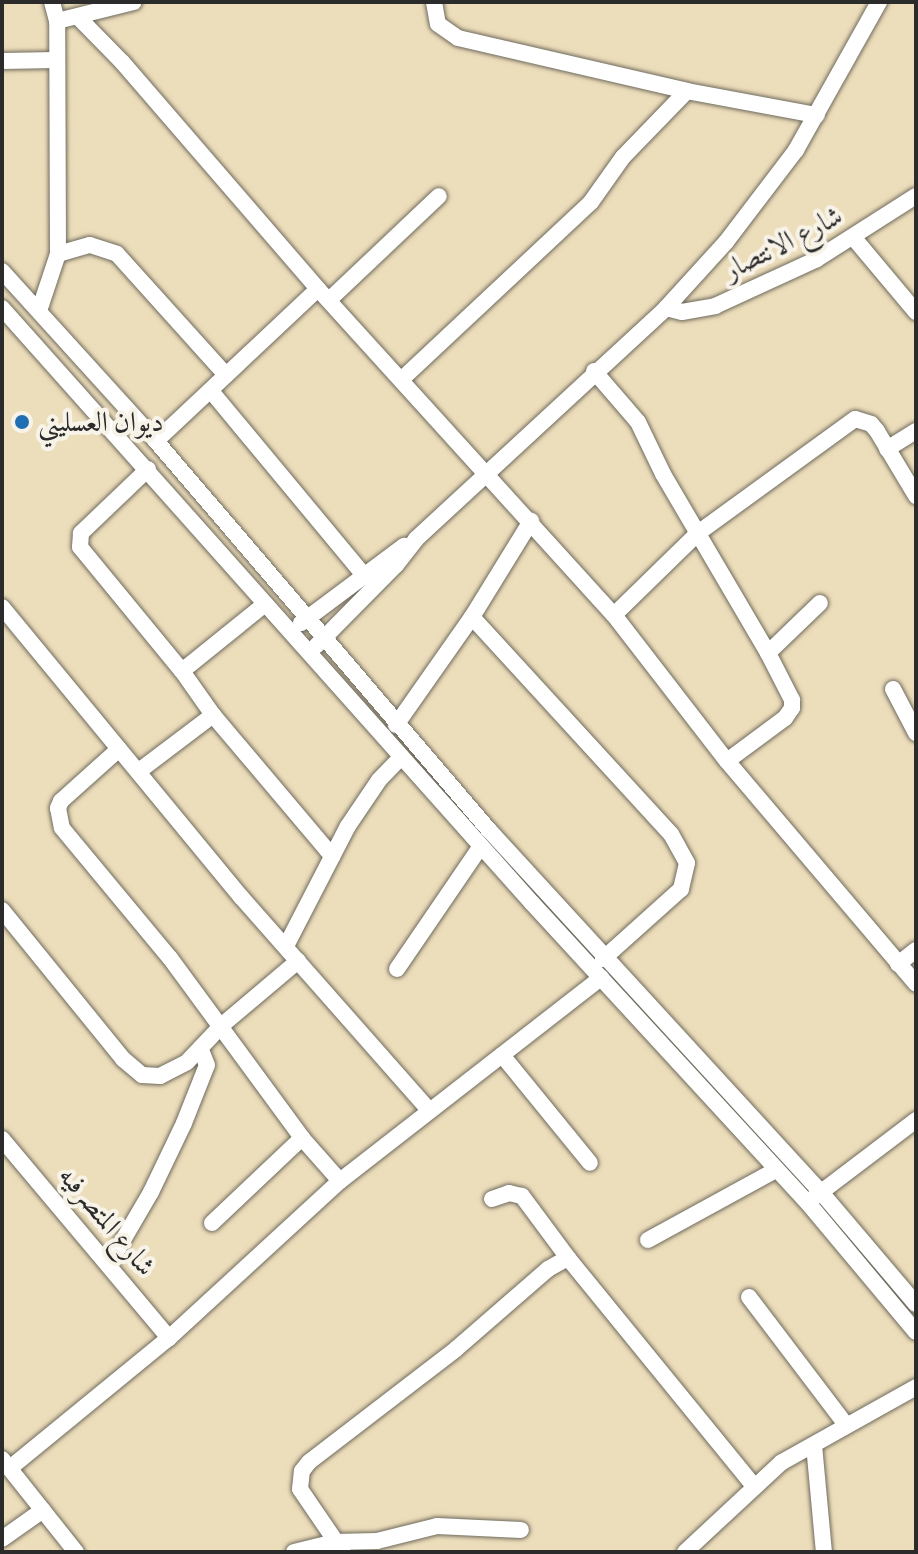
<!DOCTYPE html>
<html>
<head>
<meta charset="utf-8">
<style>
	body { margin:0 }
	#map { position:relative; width:918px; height:1554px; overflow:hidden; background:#eddebb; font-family:"IM FELL French Canon",Amiri,serif }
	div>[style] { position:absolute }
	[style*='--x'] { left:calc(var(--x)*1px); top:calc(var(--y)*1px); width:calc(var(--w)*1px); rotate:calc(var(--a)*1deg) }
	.roads { filter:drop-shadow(0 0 2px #6f6a5d) drop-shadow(0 0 2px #6f6a5d) }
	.minor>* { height:16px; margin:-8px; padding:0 8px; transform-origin:8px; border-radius:8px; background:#fff }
	.dots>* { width:22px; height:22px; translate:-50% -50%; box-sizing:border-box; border:4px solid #f7f3e8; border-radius:50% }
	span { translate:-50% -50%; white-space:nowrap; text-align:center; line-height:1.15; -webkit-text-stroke:8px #f7f3e8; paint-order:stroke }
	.street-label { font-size:28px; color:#2b2b2b }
	.poi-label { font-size:28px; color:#2b2b2b }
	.left { translate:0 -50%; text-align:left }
	.frame { position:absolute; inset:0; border:4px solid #2b2b2b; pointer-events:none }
</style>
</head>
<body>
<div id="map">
	<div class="roads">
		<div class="minor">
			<i style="--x:52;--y:2;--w:20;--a:75"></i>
			<i style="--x:57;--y:21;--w:79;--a:-13.9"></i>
			<i style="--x:434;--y:2;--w:22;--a:80"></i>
			<i style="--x:438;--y:24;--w:24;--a:35"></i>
			<i style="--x:458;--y:38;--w:235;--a:13"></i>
			<i style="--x:78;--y:17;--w:64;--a:45.6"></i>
			<i style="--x:123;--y:63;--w:298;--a:49.2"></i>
			<i style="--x:318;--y:289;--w:440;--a:47.8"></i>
			<i style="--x:614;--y:615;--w:185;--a:52.3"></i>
			<i style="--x:727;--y:761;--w:292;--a:49.7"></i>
			<i style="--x:2;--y:61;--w:54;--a:-1.1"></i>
			<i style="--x:853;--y:237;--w:98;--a:50"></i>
			<i style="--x:58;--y:254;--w:33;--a:-16"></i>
			<i style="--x:90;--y:245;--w:28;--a:18"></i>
			<i style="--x:117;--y:254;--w:163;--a:48"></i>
			<i style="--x:2;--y:271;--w:229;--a:47.8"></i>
			<i style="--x:156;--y:441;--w:512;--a:49.44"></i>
			<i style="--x:489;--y:830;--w:490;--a:47.5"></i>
			<i style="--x:820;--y:1191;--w:148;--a:49.7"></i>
			<i style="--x:329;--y:300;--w:151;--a:-43.4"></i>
			<i style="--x:2;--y:308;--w:797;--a:48.31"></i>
			<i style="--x:532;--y:903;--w:408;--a:47.4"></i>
			<i style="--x:808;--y:1203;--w:168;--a:50.1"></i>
			<i style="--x:666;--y:308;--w:16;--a:14"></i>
			<i style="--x:682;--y:312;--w:34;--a:-10"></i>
			<i style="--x:715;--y:306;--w:112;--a:-24.7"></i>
			<i style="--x:817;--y:259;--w:117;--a:-32.5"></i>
			<i style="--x:39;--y:311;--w:60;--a:-71.6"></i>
			<i style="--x:58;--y:254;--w:233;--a:-90.2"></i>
			<i style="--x:594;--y:371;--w:67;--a:49.2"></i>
			<i style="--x:638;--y:422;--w:58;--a:64.3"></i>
			<i style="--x:663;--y:474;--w:208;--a:59.6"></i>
			<i style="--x:768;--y:653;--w:53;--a:62.9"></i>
			<i style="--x:792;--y:700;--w:8;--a:90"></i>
			<i style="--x:792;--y:708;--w:12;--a:125"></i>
			<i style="--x:785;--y:718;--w:72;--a:143.4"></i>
			<i style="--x:402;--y:379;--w:259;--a:-43.1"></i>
			<i style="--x:591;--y:202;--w:55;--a:-54.6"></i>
			<i style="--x:623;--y:157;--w:92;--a:-45.9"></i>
			<i style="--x:687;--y:91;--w:132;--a:10.5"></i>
			<i style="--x:211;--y:391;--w:239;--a:50.3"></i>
			<i style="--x:156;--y:441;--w:222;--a:-43.2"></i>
			<i style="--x:887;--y:449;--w:34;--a:-32"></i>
			<i style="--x:148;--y:469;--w:93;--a:136.3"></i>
			<i style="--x:81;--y:533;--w:14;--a:94"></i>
			<i style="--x:80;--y:547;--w:161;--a:50.6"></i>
			<i style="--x:182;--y:671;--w:54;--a:54.8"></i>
			<i style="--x:213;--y:715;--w:185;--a:49.8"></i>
			<i style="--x:2;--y:607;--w:377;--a:50.5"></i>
			<i style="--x:242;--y:898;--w:283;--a:48.6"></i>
			<i style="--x:614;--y:615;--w:117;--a:-44.3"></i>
			<i style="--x:698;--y:533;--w:194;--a:-36"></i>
			<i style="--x:855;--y:419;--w:17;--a:17"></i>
			<i style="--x:871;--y:424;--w:9;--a:49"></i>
			<i style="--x:877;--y:431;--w:76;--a:59"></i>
			<i style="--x:472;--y:617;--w:294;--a:47.5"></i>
			<i style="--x:671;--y:834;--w:33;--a:61"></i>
			<i style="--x:687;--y:863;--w:27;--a:103"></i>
			<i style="--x:681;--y:889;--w:105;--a:138.1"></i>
			<i style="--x:301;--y:623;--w:129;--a:-36.8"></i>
			<i style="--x:316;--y:646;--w:114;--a:-45.4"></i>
			<i style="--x:396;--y:565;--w:33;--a:-52"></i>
			<i style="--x:416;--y:539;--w:340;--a:-42.7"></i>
			<i style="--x:666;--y:308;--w:89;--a:-47.7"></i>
			<i style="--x:726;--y:242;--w:116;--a:-52.7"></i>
			<i style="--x:796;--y:150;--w:170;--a:-60.7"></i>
			<i style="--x:768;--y:653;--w:72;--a:-43.9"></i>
			<i style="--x:182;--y:671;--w:107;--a:-38.9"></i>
			<i style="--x:893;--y:689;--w:50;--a:62.4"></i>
			<i style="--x:396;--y:725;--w:132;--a:-54.9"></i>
			<i style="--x:472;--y:617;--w:113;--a:-58.4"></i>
			<i style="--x:119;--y:749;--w:78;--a:138.1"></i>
			<i style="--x:61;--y:801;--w:8;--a:113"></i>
			<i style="--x:58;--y:808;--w:20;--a:79"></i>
			<i style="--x:62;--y:828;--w:169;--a:50.3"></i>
			<i style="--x:170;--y:958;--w:223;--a:53.7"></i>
			<i style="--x:302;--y:1138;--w:57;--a:48.5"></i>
			<i style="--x:139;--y:771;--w:93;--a:-37.1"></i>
			<i style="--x:2;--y:910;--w:192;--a:50.9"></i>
			<i style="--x:123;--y:1059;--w:25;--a:40"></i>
			<i style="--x:142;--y:1075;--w:18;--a:3"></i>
			<i style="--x:160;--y:1076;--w:30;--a:-27"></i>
			<i style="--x:187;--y:1062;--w:50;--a:-46.6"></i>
			<i style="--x:221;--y:1026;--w:101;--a:-40.2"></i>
			<i style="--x:286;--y:946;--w:135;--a:-62.7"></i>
			<i style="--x:348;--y:826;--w:55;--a:-56"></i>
			<i style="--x:379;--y:780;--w:32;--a:-46"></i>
			<i style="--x:898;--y:964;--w:23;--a:-38"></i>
			<i style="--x:397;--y:969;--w:149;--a:-55.7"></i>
			<i style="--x:502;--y:1055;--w:139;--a:50.8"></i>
			<i style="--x:2;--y:1139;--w:260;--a:50"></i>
			<i style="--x:492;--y:1199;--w:18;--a:-19"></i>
			<i style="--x:509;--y:1193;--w:13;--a:13"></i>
			<i style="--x:522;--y:1196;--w:77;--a:53.4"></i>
			<i style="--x:568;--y:1258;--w:294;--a:50.8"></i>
			<i style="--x:812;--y:1199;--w:131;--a:-37.2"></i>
			<i style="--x:212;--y:1223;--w:124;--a:-43.4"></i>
			<i style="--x:648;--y:1240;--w:146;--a:-28.7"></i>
			<i style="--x:109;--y:1264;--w:83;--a:-59.7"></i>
			<i style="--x:151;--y:1192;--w:76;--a:-64.4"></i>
			<i style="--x:184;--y:1123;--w:62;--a:-68.4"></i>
			<i style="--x:207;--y:1065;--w:18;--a:-112"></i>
			<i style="--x:749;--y:1297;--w:161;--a:52.8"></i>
			<i style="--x:814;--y:1445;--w:107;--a:84.7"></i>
			<i style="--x:2;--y:1459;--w:119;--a:51.5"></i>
			<i style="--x:10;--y:1468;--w:205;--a:-39.3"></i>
			<i style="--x:169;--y:1338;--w:232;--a:-42.6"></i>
			<i style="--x:340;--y:1181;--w:331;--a:-37.9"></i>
			<i style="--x:2;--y:1539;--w:50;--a:-35.3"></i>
			<i style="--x:294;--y:1552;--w:42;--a:-13.7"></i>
			<i style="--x:335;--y:1542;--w:42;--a:-1.4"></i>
			<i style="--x:377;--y:1541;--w:62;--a:-14"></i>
			<i style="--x:437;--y:1526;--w:84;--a:2.7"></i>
			<i style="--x:343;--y:1552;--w:76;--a:-124.3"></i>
			<i style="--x:300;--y:1489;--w:18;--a:-84"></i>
			<i style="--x:302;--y:1471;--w:11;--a:-52"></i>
			<i style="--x:309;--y:1462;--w:185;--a:-37.5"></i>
			<i style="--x:456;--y:1349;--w:122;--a:-41"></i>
			<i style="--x:548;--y:1269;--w:23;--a:-29"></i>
			<i style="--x:685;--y:1552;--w:132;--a:-42.9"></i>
			<i style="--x:782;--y:1462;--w:154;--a:-29.2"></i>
		</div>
	</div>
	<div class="dots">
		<i style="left:22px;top:422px;background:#1f6fb2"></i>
	</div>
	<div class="street-label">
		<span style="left:783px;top:243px;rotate:-27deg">شارع الانتصار</span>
		<span style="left:107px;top:1221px;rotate:50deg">شارع المتصرفيه</span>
	</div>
	<div class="poi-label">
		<span class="left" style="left:38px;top:422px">ديوان العسليني</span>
	</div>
	<div class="frame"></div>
</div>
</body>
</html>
